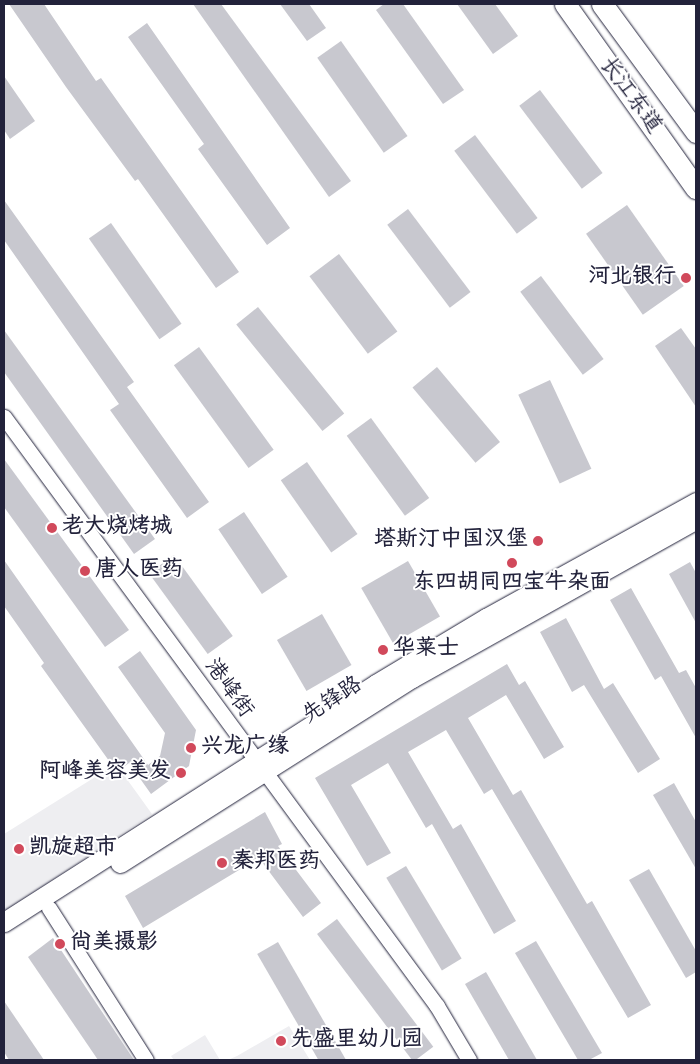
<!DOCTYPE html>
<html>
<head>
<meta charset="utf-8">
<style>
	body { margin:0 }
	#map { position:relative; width:700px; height:1064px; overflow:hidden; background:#fff; font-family:"Indie Flower","LXGW WenKai TC",sans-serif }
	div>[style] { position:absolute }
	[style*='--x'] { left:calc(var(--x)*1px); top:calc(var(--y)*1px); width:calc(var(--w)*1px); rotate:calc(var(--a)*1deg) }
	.built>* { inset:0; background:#eeeef1 }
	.building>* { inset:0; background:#c8c8cf; transform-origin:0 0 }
	.roads { filter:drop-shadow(0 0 1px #22223b) drop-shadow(0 0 1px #22223b) }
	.minor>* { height:15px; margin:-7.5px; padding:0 7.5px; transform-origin:7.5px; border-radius:7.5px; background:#fff }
	.tertiary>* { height:19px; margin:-9.5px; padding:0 9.5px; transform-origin:9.5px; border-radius:9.5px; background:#fff }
	.secondary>* { height:21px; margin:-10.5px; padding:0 10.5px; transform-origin:10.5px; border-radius:10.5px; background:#fff }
	.dots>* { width:14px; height:14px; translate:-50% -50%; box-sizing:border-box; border:2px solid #fff; border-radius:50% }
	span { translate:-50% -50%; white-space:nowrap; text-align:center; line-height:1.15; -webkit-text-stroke:4px #fff; paint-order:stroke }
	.street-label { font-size:22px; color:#22223b }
	.poi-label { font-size:22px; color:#22223b; font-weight:700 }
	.right { translate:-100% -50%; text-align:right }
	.left { translate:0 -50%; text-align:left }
	.frame { position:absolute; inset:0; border:5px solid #22223b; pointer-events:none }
</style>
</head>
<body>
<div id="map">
	<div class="built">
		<i style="clip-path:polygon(116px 764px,152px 814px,4px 912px,4px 834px)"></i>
		<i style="clip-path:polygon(289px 1026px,310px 1060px,228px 1060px,237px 1056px)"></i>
		<i style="clip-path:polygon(205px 1035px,220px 1060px,174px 1060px,171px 1056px)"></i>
	</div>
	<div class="building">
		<i style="clip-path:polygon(9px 4px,44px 4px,96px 81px,101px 78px,239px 272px,216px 288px,138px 179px,135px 181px,66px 87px)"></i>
		<i style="clip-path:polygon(193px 4px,221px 4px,351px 181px,329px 197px)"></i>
		<i style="clip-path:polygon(280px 4px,309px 4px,326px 28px,307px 41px)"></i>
		<i style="clip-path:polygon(384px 4px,403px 4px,464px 90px,443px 104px,376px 10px)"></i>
		<i style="clip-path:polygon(457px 4px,495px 4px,518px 36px,493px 54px)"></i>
		<i style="clip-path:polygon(147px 23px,290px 228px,267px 245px,198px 149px,204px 144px,128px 37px)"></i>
		<i style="left:341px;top:41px;width:116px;height:29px;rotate:55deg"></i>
		<i style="clip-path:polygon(4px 76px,35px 121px,10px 139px,4px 130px)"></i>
		<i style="left:540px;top:90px;width:104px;height:26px;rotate:53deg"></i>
		<i style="left:475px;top:135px;width:104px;height:26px;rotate:53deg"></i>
		<i style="clip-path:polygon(4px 200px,134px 382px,127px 387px,209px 502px,187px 518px,110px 410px,119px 404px,4px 240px)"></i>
		<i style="left:627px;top:205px;width:99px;height:50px;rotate:55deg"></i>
		<i style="left:408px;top:209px;width:104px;height:26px;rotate:53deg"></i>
		<i style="left:111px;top:223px;width:123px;height:27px;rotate:55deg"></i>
		<i style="left:339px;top:254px;width:97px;height:37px;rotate:53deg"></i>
		<i style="left:541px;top:276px;width:104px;height:26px;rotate:53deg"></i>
		<i style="left:258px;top:307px;width:137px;height:28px;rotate:51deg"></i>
		<i style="clip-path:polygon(681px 328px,696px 349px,696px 407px,655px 346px)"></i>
		<i style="clip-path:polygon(4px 330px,155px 539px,134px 554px,4px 372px)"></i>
		<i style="left:199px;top:347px;width:127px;height:31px;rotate:54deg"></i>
		<i style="left:437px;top:367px;width:98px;height:32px;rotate:50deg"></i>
		<i style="left:550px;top:380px;width:98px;height:35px;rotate:65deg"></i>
		<i style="left:371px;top:418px;width:99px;height:30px;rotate:54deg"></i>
		<i style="clip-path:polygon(4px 459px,129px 630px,105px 647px,4px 507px)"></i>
		<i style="left:307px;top:462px;width:88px;height:32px;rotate:55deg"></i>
		<i style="left:244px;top:512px;width:78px;height:31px;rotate:56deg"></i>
		<i style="left:174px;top:555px;width:100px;height:31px;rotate:54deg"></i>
		<i style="clip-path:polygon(4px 560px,148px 765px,160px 756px,165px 733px,118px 667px,140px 651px,196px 730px,189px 766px,151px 794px,129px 763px,117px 772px,41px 666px,44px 663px,4px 606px)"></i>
		<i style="left:408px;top:561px;width:64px;height:54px;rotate:60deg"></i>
		<i style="clip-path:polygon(690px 562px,696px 573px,696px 623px,669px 574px)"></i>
		<i style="clip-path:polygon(631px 588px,679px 673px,686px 670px,696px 688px,696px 738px,661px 676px,655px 680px,610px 600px)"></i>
		<i style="left:322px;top:614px;width:59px;height:52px;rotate:60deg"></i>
		<i style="clip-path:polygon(566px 618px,604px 689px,613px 683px,660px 759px,638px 773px,584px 685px,572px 692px,540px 632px)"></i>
		<i style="clip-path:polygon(507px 664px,519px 685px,525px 681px,564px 747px,544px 759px,506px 695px,468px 718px,513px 795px,521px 790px,587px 904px,592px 901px,651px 1005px,628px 1018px,492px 789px,484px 794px,446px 730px,408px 752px,453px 829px,461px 824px,516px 921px,494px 934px,432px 824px,426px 828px,388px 763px,351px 785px,391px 853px,367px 866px,315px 778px)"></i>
		<i style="clip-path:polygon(674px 783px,696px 822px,696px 869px,653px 795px)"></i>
		<i style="clip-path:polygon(265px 812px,282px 844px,278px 846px,321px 903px,303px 917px,259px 858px,143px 928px,125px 896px)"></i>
		<i style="left:406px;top:866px;width:108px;height:23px;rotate:59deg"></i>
		<i style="clip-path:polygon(649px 869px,696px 951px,696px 972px,686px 978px,629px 880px)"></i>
		<i style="left:337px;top:919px;width:160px;height:25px;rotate:53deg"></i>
		<i style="clip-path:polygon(53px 938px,134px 1060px,98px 1060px,28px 957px)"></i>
		<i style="clip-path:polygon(536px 941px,602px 1053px,589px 1060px,578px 1060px,515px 953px)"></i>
		<i style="left:278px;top:942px;width:137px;height:24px;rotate:60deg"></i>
		<i style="clip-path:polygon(486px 972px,537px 1060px,509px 1060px,465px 984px)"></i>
		<i style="clip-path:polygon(4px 1001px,44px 1060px,9px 1060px,4px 1052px)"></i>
	</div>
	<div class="roads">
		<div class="minor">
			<i style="--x:4;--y:417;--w:731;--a:53.68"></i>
			<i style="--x:437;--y:1006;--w:63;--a:59.3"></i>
			<i style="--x:49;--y:908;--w:180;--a:57.5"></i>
		</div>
		<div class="tertiary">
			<i style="--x:120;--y:863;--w:346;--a:-32.4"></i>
			<i style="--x:412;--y:678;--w:325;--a:-29.2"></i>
			<i style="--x:4;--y:922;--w:442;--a:-32.6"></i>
			<i style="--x:376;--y:684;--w:128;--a:-31"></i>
			<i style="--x:486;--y:618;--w:240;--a:-28.9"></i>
		</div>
		<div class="secondary">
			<i style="--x:565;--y:4;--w:226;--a:54.6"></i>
			<i style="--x:602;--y:4;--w:159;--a:53.7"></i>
		</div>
	</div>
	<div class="dots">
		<i style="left:686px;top:278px;background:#d1495b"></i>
		<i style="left:52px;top:528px;background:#d1495b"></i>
		<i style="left:538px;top:541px;background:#d1495b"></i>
		<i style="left:512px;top:563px;background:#d1495b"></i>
		<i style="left:85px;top:571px;background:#d1495b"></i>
		<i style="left:383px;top:650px;background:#d1495b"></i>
		<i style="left:191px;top:748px;background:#d1495b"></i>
		<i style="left:181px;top:773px;background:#d1495b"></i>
		<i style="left:19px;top:849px;background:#d1495b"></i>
		<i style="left:222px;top:863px;background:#d1495b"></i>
		<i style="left:60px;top:944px;background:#d1495b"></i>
		<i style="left:281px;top:1041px;background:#d1495b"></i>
	</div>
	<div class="street-label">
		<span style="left:630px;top:96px;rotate:54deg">长江东道</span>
		<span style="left:228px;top:689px;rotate:54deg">港峰街</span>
		<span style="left:333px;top:701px;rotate:-33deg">先锋路</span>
	</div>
	<div class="poi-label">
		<span class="right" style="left:676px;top:278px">河北银行</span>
		<span class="left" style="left:62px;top:528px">老大烧烤城</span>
		<span class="right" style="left:528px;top:541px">塔斯汀中国汉堡</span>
		<span class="left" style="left:95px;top:571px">唐人医药</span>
		<span style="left:512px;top:584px">东四胡同四宝牛杂面</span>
		<span class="left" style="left:393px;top:650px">华莱士</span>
		<span class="left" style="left:201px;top:748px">兴龙广缘</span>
		<span class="right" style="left:171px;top:773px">阿峰美容美发</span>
		<span class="left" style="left:29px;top:849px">凯旋超市</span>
		<span class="left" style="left:232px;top:863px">秦邦医药</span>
		<span class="left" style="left:70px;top:944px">尚美摄影</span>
		<span class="left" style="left:291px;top:1041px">先盛里幼儿园</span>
	</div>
	<div class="frame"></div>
</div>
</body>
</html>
